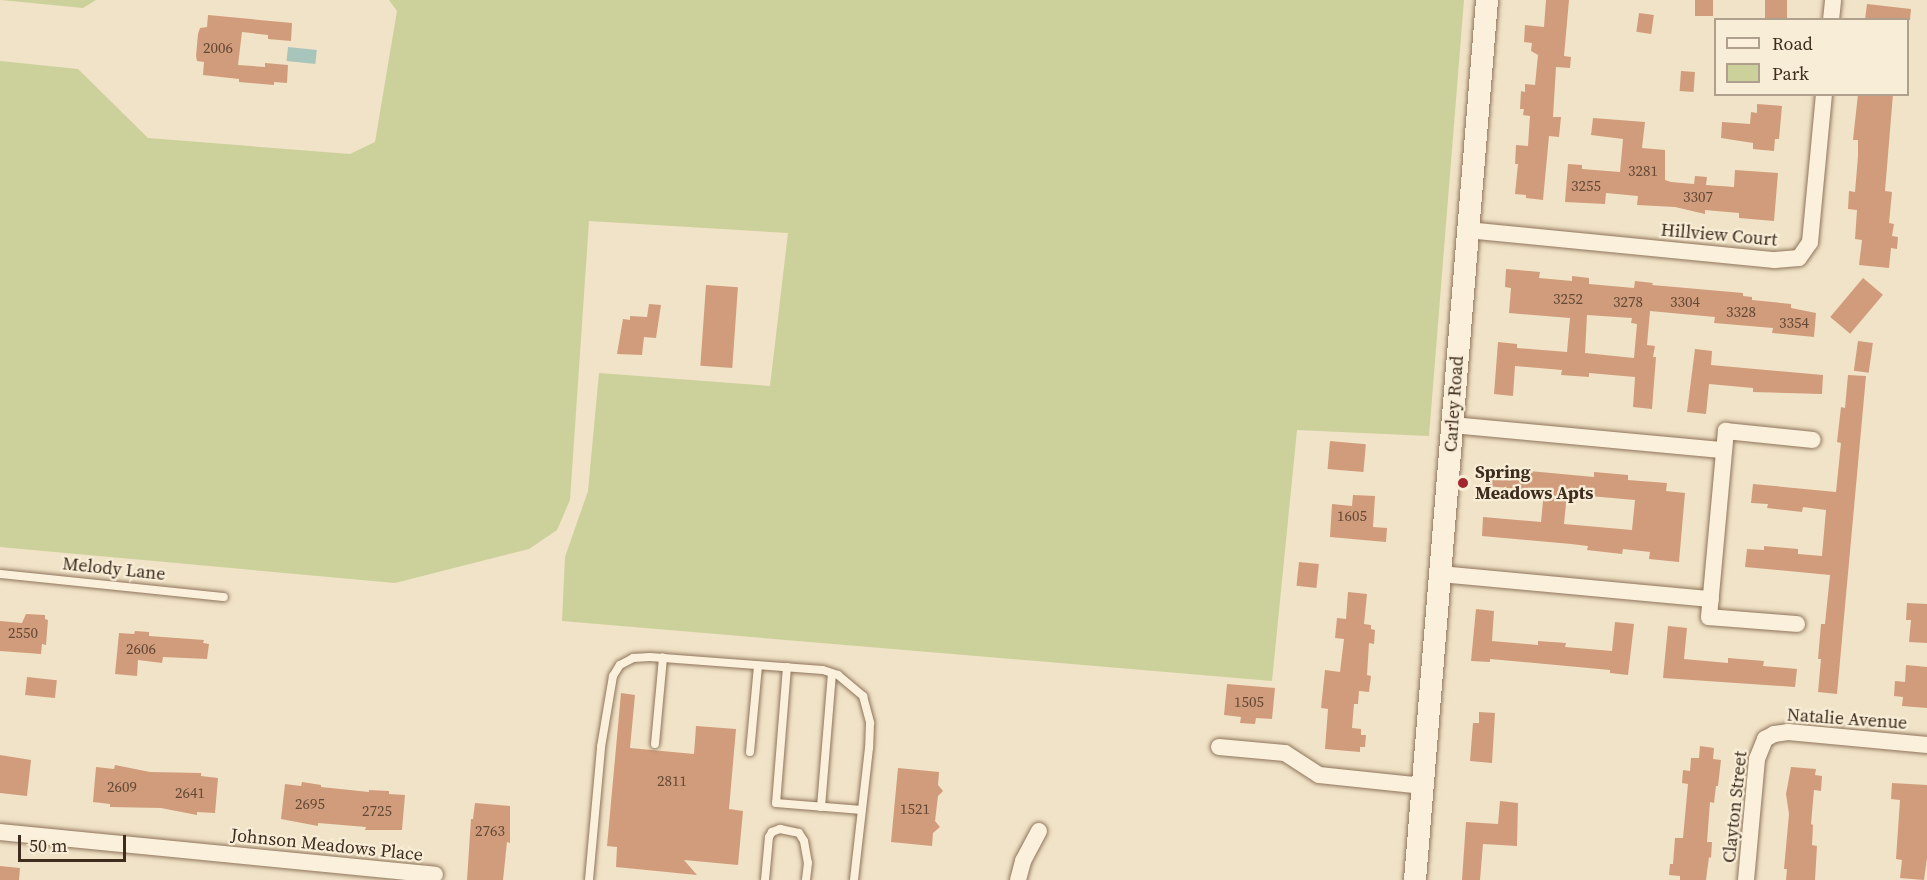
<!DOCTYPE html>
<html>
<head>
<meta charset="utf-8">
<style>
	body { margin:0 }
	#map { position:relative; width:1927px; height:880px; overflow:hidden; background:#f1e3c7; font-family:"Source Serif 4",serif }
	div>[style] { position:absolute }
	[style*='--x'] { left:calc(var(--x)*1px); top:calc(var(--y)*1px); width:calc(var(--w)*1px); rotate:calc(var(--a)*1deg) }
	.green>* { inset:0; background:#ccd09a }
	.water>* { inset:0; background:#a8c5bb; transform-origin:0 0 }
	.building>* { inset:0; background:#d19c7b; transform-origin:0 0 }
	.roads { filter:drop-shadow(0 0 2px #8e745b) drop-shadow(0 0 2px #8e745b) }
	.lane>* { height:8px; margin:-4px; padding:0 4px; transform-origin:4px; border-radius:4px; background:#fbf0db }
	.street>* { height:16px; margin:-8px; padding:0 8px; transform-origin:8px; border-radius:8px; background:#fbf0db }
	.secondary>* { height:22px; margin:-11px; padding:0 11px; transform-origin:11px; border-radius:11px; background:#fbf0db }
	.dots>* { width:16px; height:16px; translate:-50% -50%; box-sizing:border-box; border:3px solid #f8edd7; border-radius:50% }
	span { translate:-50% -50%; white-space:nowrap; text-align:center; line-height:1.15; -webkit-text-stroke:4.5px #f8edd7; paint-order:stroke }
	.number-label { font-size:15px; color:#634936 }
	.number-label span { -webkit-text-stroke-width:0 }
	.street-label { font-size:18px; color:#3e2d1f }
	.poi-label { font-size:18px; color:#3e2d1f; font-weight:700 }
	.left { translate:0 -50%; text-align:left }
	.legend { position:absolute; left:1714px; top:18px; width:195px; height:78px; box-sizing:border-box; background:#f8edd7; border:2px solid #aea08d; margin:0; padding:8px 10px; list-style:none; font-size:18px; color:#3e2d1f }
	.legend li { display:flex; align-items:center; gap:12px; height:30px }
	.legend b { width:30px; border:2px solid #aea08d }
	.scale { position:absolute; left:18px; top:835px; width:108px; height:27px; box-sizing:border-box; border:3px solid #3e2d1f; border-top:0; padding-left:8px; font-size:18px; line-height:21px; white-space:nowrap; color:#3e2d1f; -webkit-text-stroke:4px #f8edd7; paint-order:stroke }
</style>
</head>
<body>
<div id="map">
	<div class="green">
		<i style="clip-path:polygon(1px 0,96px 0,83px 8px)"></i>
		<i style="clip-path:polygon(389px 0,1464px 0,1429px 436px,1297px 430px,1272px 681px,562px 621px,565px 557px,588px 491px,599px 373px,770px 386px,788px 233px,589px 221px,570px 500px,557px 530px,529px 549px,395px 583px,0 547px,0 61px,78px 69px,148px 138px,350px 154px,375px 142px,397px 11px)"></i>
	</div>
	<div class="water">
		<i style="left:288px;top:47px;width:29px;height:14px;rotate:6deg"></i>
	</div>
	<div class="building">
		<i style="clip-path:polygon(1546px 0,1569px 0,1564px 56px,1571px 57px,1570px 68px,1556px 67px,1553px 117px,1561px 117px,1559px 137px,1549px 136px,1543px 200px,1526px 198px,1526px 195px,1515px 194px,1518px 164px,1515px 164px,1516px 145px,1528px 146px,1530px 116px,1523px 115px,1524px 109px,1520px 109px,1521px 91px,1525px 92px,1525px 84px,1535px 85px,1538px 55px,1531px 51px,1532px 43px,1524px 42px,1525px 25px,1544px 27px)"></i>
		<i style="left:1695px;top:0;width:18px;height:16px"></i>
		<i style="left:1765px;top:0;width:22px;height:20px"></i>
		<i style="clip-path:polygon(1867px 4px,1911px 9px,1910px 20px,1865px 20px)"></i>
		<i style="left:1639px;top:13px;width:15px;height:19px;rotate:8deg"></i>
		<i style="clip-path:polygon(208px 15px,292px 23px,291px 41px,268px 39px,268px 35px,242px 32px,238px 65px,265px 67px,265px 63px,288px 65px,287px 83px,274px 82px,274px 85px,239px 82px,239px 79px,203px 75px,204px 62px,197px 61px,196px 56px,198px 34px,200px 28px,207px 27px)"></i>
		<i style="left:1681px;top:71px;width:14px;height:20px;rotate:4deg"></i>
		<i style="clip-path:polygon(1858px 94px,1893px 94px,1885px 191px,1892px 192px,1889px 223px,1894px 224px,1892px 236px,1898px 237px,1897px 249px,1891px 248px,1889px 268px,1859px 265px,1862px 240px,1855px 239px,1857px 210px,1848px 209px,1849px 191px,1855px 192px,1858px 156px,1858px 140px,1853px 140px)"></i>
		<i style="clip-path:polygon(1757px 104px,1782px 106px,1779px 139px,1775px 139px,1774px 151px,1753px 149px,1753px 143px,1721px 138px,1722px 122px,1750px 124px,1751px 112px,1757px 113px)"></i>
		<i style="clip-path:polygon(1593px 118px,1645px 122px,1642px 148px,1665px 150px,1665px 180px,1671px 182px,1694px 184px,1695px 176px,1707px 177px,1706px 185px,1734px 187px,1735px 170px,1778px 173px,1774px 221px,1739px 218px,1739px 213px,1705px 210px,1705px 214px,1675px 207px,1637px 205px,1638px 196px,1606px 193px,1605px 204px,1565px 202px,1568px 164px,1582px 165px,1582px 169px,1620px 172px,1623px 139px,1591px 135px)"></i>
		<i style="clip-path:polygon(evenodd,1506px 269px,1540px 272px,1539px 278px,1572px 281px,1572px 276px,1589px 278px,1589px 284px,1634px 288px,1635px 281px,1653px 283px,1652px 285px,1743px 293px,1743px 296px,1752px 297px,1752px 300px,1791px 304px,1791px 308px,1816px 313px,1814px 337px,1772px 333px,1773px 328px,1714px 323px,1715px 317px,1650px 311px,1647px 345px,1655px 346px,1653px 357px,1656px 357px,1652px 409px,1633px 407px,1635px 377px,1589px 373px,1589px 377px,1561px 375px,1562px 370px,1515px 366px,1513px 396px,1494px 394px,1498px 342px,1517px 344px,1517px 348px,1567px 352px,1570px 318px,1509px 313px,1511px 288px,1505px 287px,1506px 269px,1587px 315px,1632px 318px,1631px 323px,1637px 324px,1634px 358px,1585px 353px,1587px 315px)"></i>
		<i style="left:1863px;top:278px;width:26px;height:51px;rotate:40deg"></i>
		<i style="left:706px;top:285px;width:32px;height:81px;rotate:4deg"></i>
		<i style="clip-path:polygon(649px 304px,661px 305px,656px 338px,644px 337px,642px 355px,617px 354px,623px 319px,630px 320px,630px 316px,647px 317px)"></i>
		<i style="left:1858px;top:341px;width:15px;height:30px;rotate:8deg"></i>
		<i style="clip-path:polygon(1695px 349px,1712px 351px,1711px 365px,1823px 375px,1822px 394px,1753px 392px,1753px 388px,1709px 384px,1706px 414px,1687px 412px)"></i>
		<i style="clip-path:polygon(1848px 375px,1866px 376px,1837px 694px,1818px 692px,1821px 659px,1818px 659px,1821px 624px,1825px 624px,1830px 575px,1745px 567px,1747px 549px,1764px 550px,1764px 546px,1798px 549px,1798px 554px,1822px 556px,1826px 510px,1803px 507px,1802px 512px,1767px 508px,1768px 504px,1751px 503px,1753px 484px,1836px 492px,1841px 443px,1837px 442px,1841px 407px,1845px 408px)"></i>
		<i style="left:1330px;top:441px;width:36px;height:28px;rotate:5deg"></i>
		<i style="clip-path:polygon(evenodd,1488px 467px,1594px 477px,1594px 472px,1628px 475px,1628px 480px,1667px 483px,1666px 491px,1685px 493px,1679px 562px,1649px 559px,1650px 552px,1623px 549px,1622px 554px,1587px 550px,1588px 546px,1571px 544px,1482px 536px,1483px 517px,1541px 522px,1544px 491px,1486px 486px,1488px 467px,1567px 494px,1635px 500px,1632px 530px,1564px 524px,1567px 494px)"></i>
		<i style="clip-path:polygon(1353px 495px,1375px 496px,1373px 527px,1387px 528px,1386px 542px,1330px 537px,1332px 504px,1352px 506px)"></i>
		<i style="left:1299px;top:562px;width:20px;height:24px;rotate:6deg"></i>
		<i style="clip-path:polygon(1348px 592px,1367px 594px,1364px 624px,1371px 625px,1371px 629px,1375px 630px,1374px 644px,1369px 643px,1367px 675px,1371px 676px,1369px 692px,1359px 691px,1358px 704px,1354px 704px,1352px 728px,1361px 729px,1361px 735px,1366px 735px,1365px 747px,1360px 747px,1360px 752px,1325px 749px,1328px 709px,1321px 708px,1325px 670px,1340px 672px,1344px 639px,1335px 638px,1337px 618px,1346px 619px)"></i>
		<i style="clip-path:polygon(1907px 603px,1927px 604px,1927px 643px,1909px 642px,1911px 620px,1906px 620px)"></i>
		<i style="clip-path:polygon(1476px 609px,1494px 611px,1492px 641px,1538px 645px,1538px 641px,1566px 643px,1565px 647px,1612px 651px,1615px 622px,1634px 624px,1628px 675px,1610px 673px,1610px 670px,1490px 659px,1490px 662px,1471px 661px)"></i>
		<i style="clip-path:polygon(26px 614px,45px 615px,45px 619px,48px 620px,46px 645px,42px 644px,41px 654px,0 651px,0 621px,22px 623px)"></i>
		<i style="clip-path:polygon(1668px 626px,1687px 628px,1684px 659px,1728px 663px,1728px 658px,1764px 661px,1763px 666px,1797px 669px,1795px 687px,1663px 678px)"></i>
		<i style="clip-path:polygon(135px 631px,149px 632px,149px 636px,204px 640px,203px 643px,209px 644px,207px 659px,163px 657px,162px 663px,138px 660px,137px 676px,115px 674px,119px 633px,134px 634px)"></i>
		<i style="clip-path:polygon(1906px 665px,1927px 667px,1927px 708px,1902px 706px,1903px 697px,1894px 696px,1895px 681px,1905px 682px)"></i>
		<i style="left:27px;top:677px;width:30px;height:18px;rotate:6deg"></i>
		<i style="clip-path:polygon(1227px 684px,1275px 688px,1272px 719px,1256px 718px,1255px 724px,1240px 723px,1241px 717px,1224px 715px)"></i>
		<i style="clip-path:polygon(621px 693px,635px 695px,630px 748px,694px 754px,696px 726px,736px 729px,729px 809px,743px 811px,738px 865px,684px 860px,697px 875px,616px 867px,617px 847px,607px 846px)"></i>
		<i style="clip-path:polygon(1479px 712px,1495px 713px,1492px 763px,1470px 761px,1473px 723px,1479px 723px)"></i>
		<i style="clip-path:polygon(1700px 746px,1714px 748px,1713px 759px,1721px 760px,1718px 786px,1716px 786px,1714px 803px,1710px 802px,1707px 842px,1712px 842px,1711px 858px,1709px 857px,1706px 880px,1680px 880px,1680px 876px,1669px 875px,1670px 864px,1673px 864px,1675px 838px,1683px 838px,1688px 784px,1682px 783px,1683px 770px,1690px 771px,1691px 758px,1699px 758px)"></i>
		<i style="clip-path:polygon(0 755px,31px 760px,27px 796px,0 793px)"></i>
		<i style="clip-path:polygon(115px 765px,150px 772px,201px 773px,201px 776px,218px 778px,215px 813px,197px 812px,197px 815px,161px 808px,110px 807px,110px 804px,93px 802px,96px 767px,114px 769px)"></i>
		<i style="clip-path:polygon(1791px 767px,1816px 769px,1815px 775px,1822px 776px,1821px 791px,1814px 790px,1811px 824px,1813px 825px,1812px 845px,1817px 846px,1815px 880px,1786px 880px,1787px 869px,1784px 869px,1789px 814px,1786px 794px)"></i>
		<i style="clip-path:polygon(898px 768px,939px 772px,938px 785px,943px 791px,938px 796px,935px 821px,940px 827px,933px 833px,932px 846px,891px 842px)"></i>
		<i style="clip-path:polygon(302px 782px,321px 785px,321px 787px,369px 792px,369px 790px,389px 791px,389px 794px,405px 795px,402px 830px,365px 830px,366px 827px,318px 823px,318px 826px,281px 819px,285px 784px,301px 786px)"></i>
		<i style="clip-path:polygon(1892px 783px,1927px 785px,1927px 858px,1924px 880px,1900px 878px,1902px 860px,1896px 859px,1900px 800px,1891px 799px)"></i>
		<i style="clip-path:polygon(1500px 801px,1518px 803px,1517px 846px,1483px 844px,1480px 880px,1462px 880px,1466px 822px,1498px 824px)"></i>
		<i style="clip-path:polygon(475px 803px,510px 806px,510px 843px,507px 842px,503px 880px,467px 880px,471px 819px,473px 819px)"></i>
		<i style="clip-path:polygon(0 866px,20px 868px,19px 880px,0 880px)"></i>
	</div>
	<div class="roads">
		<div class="lane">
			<i style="--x:0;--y:574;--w:225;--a:5.9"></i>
			<i style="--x:787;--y:667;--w:136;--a:94.6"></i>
			<i style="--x:776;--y:803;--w:86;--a:4.7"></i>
			<i style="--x:655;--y:744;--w:87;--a:-84.7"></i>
			<i style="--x:750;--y:752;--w:87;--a:-84.7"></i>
			<i style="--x:821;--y:807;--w:134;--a:-85.3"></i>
			<i style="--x:589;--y:880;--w:134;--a:-84.8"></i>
			<i style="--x:601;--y:747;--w:72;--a:-80.4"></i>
			<i style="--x:613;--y:676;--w:13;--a:-58"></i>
			<i style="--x:620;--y:665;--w:15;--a:-28"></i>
			<i style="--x:633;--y:658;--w:17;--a:-3"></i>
			<i style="--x:650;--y:657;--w:173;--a:4.3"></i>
			<i style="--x:823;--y:670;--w:16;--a:18"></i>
			<i style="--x:838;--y:675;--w:33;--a:40"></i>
			<i style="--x:863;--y:696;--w:28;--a:75"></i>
			<i style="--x:870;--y:723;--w:25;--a:92"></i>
			<i style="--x:869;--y:748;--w:133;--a:96.5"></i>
			<i style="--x:765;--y:880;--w:43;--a:-84.7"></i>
			<i style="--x:769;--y:837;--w:6;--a:-59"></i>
			<i style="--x:772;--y:832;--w:9;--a:-21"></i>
			<i style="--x:780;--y:829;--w:19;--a:12"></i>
			<i style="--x:799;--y:833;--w:9;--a:58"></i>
			<i style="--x:804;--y:841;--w:22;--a:80"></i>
			<i style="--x:808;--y:863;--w:17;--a:97"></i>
		</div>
		<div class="street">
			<i style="--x:1831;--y:20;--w:20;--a:-84"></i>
			<i style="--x:1467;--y:230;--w:309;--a:5.6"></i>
			<i style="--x:1775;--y:260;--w:24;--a:-5"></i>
			<i style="--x:1799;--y:258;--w:19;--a:-55"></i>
			<i style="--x:1810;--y:242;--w:149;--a:-84.6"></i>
			<i style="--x:1452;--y:425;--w:273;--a:5.3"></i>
			<i style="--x:1440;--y:574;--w:272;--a:5.3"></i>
			<i style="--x:1797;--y:624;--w:88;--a:-175.5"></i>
			<i style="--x:1709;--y:617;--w:187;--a:-84.8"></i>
			<i style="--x:1726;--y:431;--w:87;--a:5.9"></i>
			<i style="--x:1219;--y:747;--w:66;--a:5.2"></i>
			<i style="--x:1285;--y:753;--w:40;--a:32.9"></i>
			<i style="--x:1319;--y:775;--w:105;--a:6"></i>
			<i style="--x:0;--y:832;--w:437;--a:5.6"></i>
			<i style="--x:1018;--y:880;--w:20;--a:-75"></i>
			<i style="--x:1023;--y:861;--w:34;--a:-62"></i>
			<i style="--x:1746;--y:880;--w:121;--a:-84.8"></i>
			<i style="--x:1757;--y:759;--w:22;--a:-68"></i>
			<i style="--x:1765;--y:739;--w:10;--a:-29"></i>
			<i style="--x:1774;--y:734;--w:14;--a:-8"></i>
			<i style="--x:1788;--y:732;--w:140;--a:5.3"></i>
		</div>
		<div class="secondary">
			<i style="--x:1415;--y:880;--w:883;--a:-85.32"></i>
		</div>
	</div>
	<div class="dots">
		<i style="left:1463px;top:483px;background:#a1272c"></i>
	</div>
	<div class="number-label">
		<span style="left:218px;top:48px">2006</span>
		<span style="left:1643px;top:171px">3281</span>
		<span style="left:1586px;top:186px">3255</span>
		<span style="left:1698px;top:197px">3307</span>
		<span style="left:1568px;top:299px">3252</span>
		<span style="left:1628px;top:302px">3278</span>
		<span style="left:1685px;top:302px">3304</span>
		<span style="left:1741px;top:312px">3328</span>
		<span style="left:1794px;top:323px">3354</span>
		<span style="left:1352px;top:516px">1605</span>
		<span style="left:23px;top:633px">2550</span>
		<span style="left:141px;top:649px">2606</span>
		<span style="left:1249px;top:702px">1505</span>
		<span style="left:672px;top:781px">2811</span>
		<span style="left:122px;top:787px">2609</span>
		<span style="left:190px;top:793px">2641</span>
		<span style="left:310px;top:804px">2695</span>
		<span style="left:915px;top:809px">1521</span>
		<span style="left:377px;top:811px">2725</span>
		<span style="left:490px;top:831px">2763</span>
	</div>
	<div class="street-label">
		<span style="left:1719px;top:235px;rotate:5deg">Hillview Court</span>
		<span style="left:1454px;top:404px;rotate:-86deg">Carley Road</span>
		<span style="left:114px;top:569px;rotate:6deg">Melody Lane</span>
		<span style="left:1847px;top:719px;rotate:4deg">Natalie Avenue</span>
		<span style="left:1735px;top:807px;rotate:-84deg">Clayton Street</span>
		<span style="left:327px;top:845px;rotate:6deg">Johnson Meadows Place</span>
	</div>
	<div class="poi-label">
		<span class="left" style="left:1475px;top:483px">Spring<br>Meadows Apts</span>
	</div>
	<ul class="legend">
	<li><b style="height:8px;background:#fbf0db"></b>Road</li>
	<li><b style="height:16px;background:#ccd09a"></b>Park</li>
	</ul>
	<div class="scale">50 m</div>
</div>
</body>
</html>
